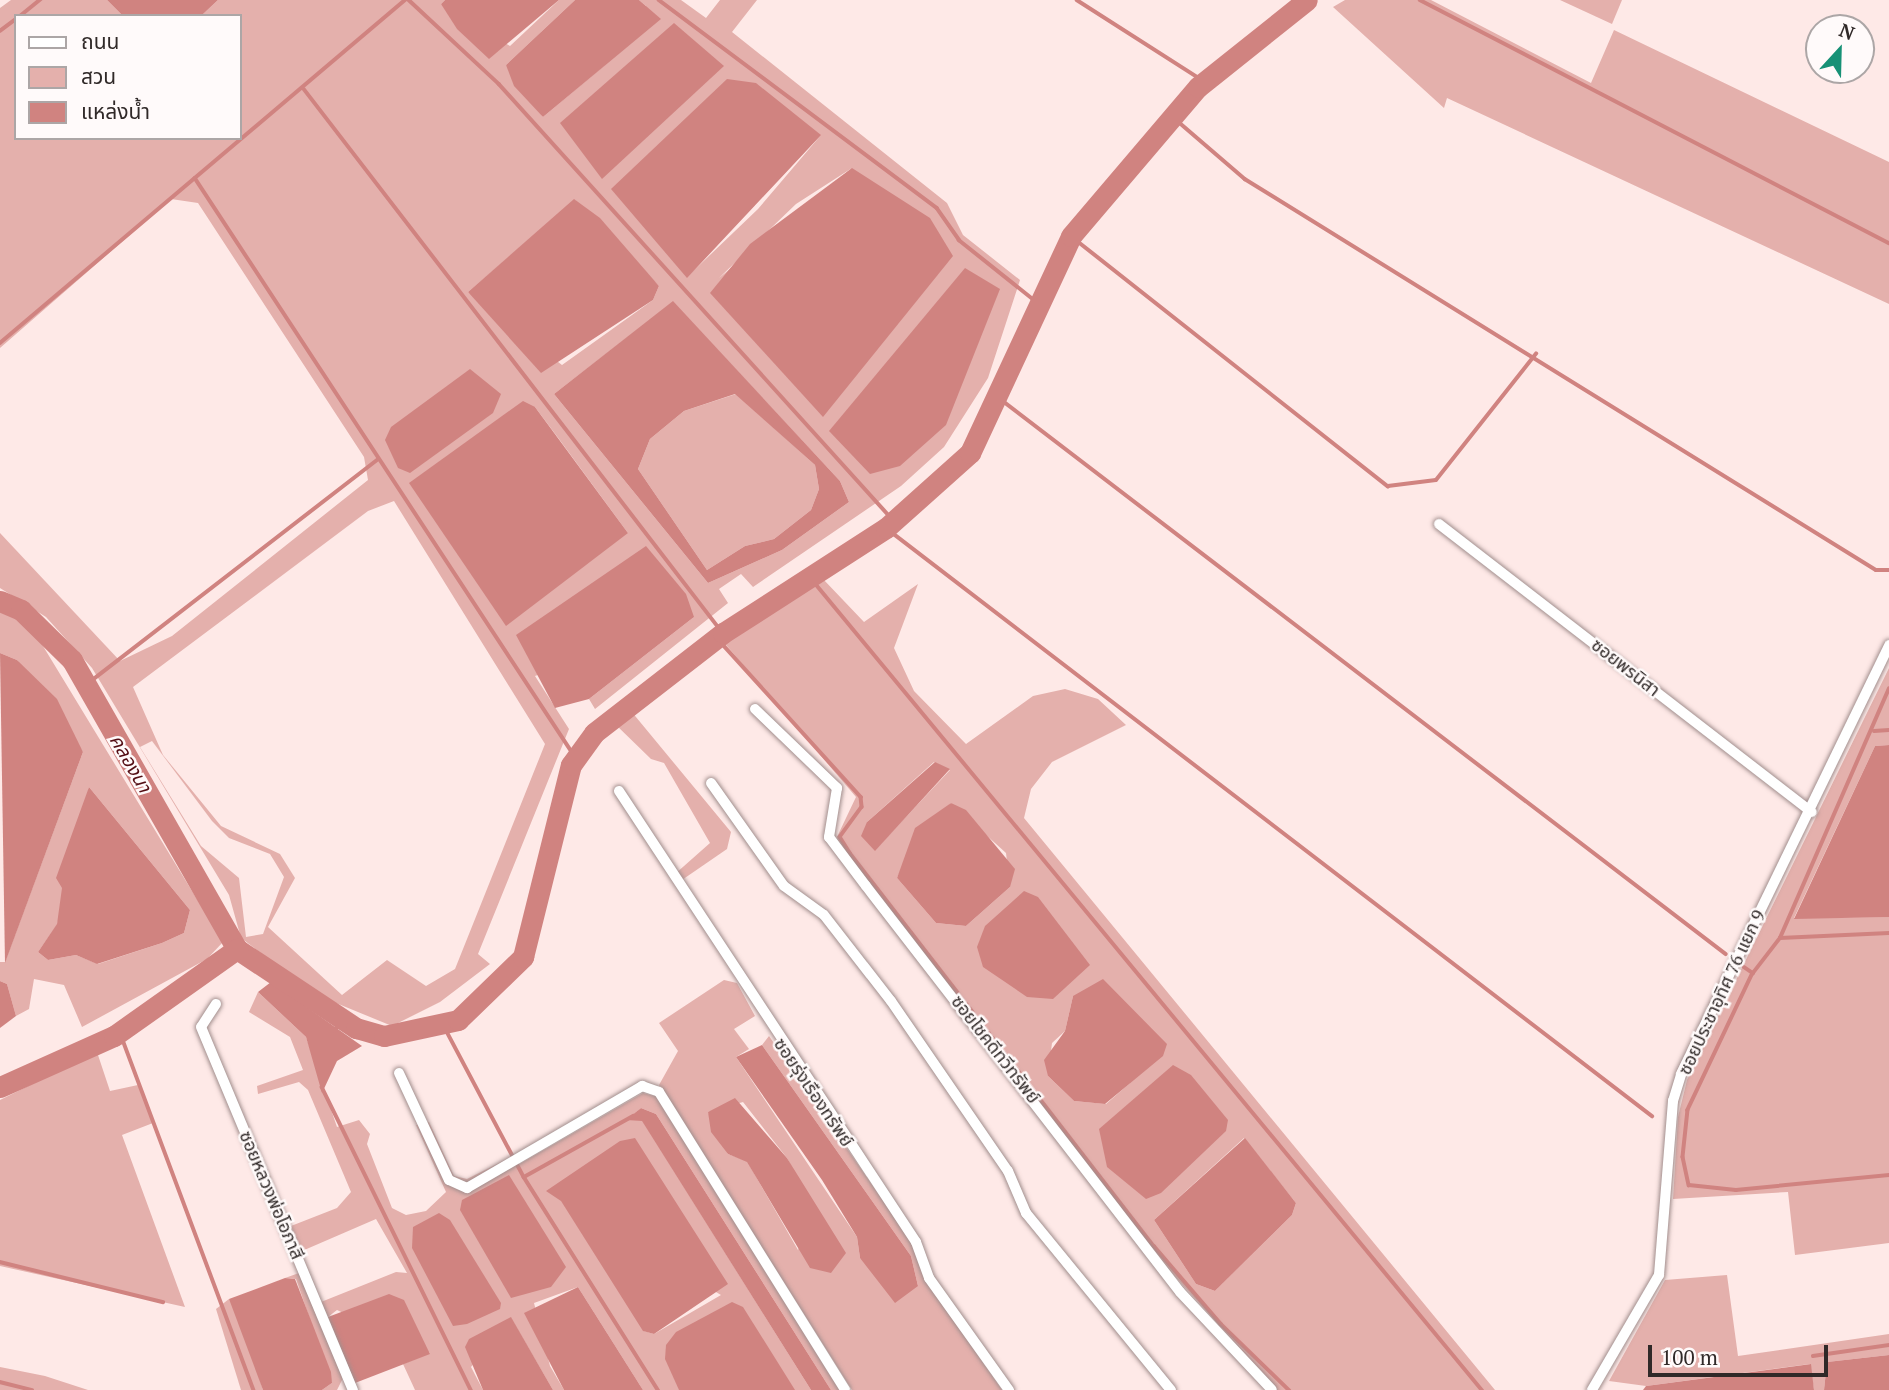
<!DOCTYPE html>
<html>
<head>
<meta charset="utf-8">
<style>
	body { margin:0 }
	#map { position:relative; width:1889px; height:1390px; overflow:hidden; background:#fee9e7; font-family:"PT Serif","Noto Sans Thai",serif }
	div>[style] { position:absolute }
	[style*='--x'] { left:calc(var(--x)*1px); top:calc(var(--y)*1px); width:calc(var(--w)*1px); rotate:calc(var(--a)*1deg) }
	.green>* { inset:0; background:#e4b0ac }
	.water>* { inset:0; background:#d08380 }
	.stream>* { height:3.5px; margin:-1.75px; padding:0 1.75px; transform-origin:1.75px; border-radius:1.75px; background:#d08380 }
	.river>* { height:21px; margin:-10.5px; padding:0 10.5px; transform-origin:10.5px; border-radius:10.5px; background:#d08380 }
	.roads { filter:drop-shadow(0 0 2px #a18e8d) drop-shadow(0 0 2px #a18e8d) }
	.street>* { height:10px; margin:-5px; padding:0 5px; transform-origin:5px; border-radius:5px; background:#fff }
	span { translate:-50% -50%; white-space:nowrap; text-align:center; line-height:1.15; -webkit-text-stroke:5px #fffafa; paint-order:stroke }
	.street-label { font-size:18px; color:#302928 }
	.water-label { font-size:19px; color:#530d13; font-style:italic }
	.legend { position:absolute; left:14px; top:14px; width:228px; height:126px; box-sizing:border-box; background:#fffafa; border:2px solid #aca6a6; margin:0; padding:9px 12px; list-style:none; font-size:21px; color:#302928 }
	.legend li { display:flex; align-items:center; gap:14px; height:35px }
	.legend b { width:35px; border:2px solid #aca6a6 }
	.north { position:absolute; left:1805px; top:14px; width:70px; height:70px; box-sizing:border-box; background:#fffafa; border:2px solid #aca6a6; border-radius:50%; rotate:22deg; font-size:19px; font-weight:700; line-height:28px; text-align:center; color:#302928 }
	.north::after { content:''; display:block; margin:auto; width:24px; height:32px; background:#179176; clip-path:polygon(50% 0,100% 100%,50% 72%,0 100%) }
	.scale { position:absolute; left:1648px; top:1345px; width:180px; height:32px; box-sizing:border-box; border:4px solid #302928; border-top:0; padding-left:9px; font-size:21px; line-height:24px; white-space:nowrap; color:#302928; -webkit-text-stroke:5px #fffafa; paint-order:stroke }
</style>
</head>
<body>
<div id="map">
	<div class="green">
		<i style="clip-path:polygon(evenodd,11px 0,107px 0,123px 16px,16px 16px,16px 138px,240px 138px,240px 16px,201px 16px,218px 0,445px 0,441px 4px,510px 46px,559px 0,575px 0,506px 65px,543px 117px,605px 65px,646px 6px,639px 0,681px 0,706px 18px,720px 0,757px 0,732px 32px,947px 203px,963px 235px,1020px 280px,988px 378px,944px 447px,901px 486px,753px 587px,741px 574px,719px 589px,728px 603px,595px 709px,589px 699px,694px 617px,535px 676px,569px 729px,478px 954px,490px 964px,440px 1002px,392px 1026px,319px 996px,241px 938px,229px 895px,92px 668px,46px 617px,0 588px,0 533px,120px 661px,172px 636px,368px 480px,364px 457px,198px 203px,171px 199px,0 348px,0 8px,11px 0,821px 135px,758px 209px,687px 277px,821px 135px,11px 0,852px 168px,719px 278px,796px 204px,852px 168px,11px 0,575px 200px,659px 286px,653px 300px,562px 365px,468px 292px,575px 200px,11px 0,673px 302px,840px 481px,849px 502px,782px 550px,708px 583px,554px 394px,673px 302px,11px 0,535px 407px,559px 439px,628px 533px,410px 483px,535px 407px,11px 0,394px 501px,545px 744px,455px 969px,426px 986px,387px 960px,342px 995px,268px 927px,295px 878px,280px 854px,221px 826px,163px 755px,133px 687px,368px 511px,394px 501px,11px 0,152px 741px,212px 821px,229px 838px,270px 854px,284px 877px,263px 934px,246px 937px,239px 878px,201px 846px,140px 747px,152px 741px)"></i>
		<i style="clip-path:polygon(1345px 0,1431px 0,1591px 83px,1614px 30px,1889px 162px,1889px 304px,1447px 98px,1444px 108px,1333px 7px)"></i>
		<i style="clip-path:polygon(1560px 0,1622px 0,1612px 24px)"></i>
		<i style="clip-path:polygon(736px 394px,815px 465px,819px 489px,811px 510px,774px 539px,745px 546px,707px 570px,638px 469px,650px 439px,684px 411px)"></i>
		<i style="clip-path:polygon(evenodd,823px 579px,864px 622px,918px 584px,894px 648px,914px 691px,966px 744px,1033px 696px,1065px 689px,1098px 699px,1126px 725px,1052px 762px,1031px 789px,1024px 818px,1495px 1390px,1277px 1390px,1155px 1254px,836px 839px,856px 797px,721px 639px,823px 579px,934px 762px,950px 770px,875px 850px,867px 822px,934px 762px,823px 579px,951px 803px,1006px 853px,1010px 887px,966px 926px,936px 923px,897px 878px,916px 838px,951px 803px,823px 579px,1073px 996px,1130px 1083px,1106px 1104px,1074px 1101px,1048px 1076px,1052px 1043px,1065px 1031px,1073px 996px,823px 579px,1244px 1138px,1296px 1203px,1292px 1215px,1215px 1291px,1196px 1284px,1154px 1220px,1244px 1138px)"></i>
		<i style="clip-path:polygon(evenodd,0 610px,32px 628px,223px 942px,207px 959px,82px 1027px,64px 985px,34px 979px,29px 1009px,16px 1016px,7px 984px,0 981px,0 962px,5px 962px,83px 752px,17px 660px,0 653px,0 610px,89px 787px,190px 910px,184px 933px,162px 943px,98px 964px,76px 955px,48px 960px,38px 952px,57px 925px,89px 787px)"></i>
		<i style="clip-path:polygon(1889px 668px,1889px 745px,1875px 746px,1794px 918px,1889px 917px,1889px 1243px,1795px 1255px,1788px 1192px,1673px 1199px,1678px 1117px,1687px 1080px)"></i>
		<i style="clip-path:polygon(631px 711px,731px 832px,727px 849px,679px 882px,675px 874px,710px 843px,664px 763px,651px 759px,614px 723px)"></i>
		<i style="clip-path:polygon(evenodd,724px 980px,737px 983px,755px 1016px,734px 1029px,749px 1049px,736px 1057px,857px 1237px,860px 1258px,918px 1286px,911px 1256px,762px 1045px,769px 1036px,915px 1247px,926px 1281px,1002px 1390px,852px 1390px,659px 1085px,678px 1051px,659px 1023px,724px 980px,743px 1102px,787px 1158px,812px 1205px,798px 1250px,747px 1161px,728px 1154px,708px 1112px,743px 1102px)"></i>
		<i style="clip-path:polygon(evenodd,258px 992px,306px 1037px,337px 1127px,359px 1120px,370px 1134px,367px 1144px,392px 1208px,406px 1215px,426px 1211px,446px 1192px,416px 1125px,429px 1122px,454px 1176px,467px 1179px,509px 1158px,516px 1166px,643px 1093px,658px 1097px,842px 1390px,831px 1390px,656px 1114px,641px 1108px,627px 1120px,642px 1120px,811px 1390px,643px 1390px,578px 1287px,534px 1303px,550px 1366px,564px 1390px,553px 1390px,511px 1318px,471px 1367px,483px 1390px,415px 1390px,403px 1364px,430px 1353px,337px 1310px,328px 1317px,321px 1302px,396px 1272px,407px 1273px,376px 1219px,302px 1251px,291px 1226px,337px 1208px,351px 1192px,308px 1090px,299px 1082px,258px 1094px,257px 1086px,303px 1070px,290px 1037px,249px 1012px,258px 992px,561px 1200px,721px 1295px,654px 1334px,644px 1331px,561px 1200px)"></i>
		<i style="clip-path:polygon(97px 1052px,110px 1091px,138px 1085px,153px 1123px,122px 1135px,185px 1307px,0 1266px,0 1100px)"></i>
		<i style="clip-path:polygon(299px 1273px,343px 1378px,337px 1390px,322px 1390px,332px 1383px,296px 1279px,285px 1278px)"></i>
		<i style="clip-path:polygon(1727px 1275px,1738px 1356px,1889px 1334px,1889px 1355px,1827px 1362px,1824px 1390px,1814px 1390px,1810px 1364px,1646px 1386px,1609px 1381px,1665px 1280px)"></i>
		<i style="clip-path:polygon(229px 1299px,240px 1316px,263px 1390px,241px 1390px,216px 1309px)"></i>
		<i style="clip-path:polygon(0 1367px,45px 1376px,88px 1390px,0 1390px)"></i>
	</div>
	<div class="water">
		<i style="clip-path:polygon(107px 0,218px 0,201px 16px,123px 16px)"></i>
		<i style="clip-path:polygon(445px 0,559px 0,489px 59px,457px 29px,441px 4px)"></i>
		<i style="clip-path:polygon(575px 0,639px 0,661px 19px,543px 117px,514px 86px,506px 65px)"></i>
		<i style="clip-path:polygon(674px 23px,724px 66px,602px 179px,560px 123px)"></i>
		<i style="clip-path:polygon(727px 79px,756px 83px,821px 135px,687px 278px,611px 189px)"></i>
		<i style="clip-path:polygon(852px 168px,930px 218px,953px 256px,823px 417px,710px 293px,750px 244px)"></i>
		<i style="clip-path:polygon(574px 199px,600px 218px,659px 286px,653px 300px,541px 373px,468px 292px)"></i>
		<i style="clip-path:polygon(965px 268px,1000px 289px,946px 425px,900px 466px,870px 474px,829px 431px)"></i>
		<i style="clip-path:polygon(evenodd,673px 301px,840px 481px,849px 502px,782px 550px,708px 583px,554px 394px,673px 301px,735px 394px,815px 465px,819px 489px,811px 510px,774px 539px,745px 546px,707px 570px,638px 469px,650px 439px,684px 411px,735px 394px)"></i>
		<i style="clip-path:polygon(470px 369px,501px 394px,493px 413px,410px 473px,398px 468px,385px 440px,391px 427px)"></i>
		<i style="clip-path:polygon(523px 401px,535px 407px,628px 533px,506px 626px,409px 483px)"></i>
		<i style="clip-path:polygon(646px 546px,686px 594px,694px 617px,589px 699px,555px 708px,516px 635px)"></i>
		<i style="clip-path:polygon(0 653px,17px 660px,57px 699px,83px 752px,5px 963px)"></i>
		<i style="clip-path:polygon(1889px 745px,1889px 917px,1794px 919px,1875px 746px)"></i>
		<i style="clip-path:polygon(935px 762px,950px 769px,875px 851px,861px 836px,867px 822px)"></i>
		<i style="clip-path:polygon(89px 787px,190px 910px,184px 933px,162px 943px,97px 964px,76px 955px,48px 960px,38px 952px,57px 924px,62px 888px,56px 878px)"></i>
		<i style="clip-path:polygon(951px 803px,966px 810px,1015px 869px,1010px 887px,966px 926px,936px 923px,897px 878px,915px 828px)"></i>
		<i style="clip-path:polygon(1024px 891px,1038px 897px,1090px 965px,1053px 999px,1027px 997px,983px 967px,977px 947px,985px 926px)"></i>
		<i style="clip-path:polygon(1103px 979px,1167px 1044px,1163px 1056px,1105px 1104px,1074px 1101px,1048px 1076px,1044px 1060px,1065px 1031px,1073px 996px)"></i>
		<i style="clip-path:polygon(0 981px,7px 984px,16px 1016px,0 1028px)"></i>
		<i style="clip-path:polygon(271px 982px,362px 1046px,337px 1061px,322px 1093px,306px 1037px,258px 992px)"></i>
		<i style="clip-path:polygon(762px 1045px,911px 1256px,918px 1286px,895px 1303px,860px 1258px,857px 1237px,822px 1180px,736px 1057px)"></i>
		<i style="clip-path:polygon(1173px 1065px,1191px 1075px,1228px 1120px,1226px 1131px,1161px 1193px,1146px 1199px,1107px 1167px,1099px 1129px)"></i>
		<i style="clip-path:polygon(735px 1098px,787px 1158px,846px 1253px,831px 1273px,810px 1268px,747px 1162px,728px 1154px,711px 1132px,708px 1112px)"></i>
		<i style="clip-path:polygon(641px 1108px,656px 1114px,831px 1390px,811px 1390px,642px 1121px,626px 1120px)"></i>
		<i style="clip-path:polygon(635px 1138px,728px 1284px,654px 1334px,643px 1331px,561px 1201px,546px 1191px,620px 1141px)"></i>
		<i style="clip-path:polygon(1245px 1138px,1296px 1203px,1292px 1215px,1215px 1291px,1196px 1284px,1154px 1220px)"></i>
		<i style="clip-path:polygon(509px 1175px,566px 1267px,551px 1287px,511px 1298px,460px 1210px,462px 1200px)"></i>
		<i style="clip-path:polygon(439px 1213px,450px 1220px,501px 1303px,500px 1309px,467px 1324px,453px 1326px,412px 1248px,413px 1227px)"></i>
		<i style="clip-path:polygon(285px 1278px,295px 1279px,331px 1372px,332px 1383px,322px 1390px,263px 1390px,229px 1299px)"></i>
		<i style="clip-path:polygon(578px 1287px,643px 1390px,564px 1390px,524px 1313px)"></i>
		<i style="clip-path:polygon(389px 1294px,404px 1300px,430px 1354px,355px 1383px,328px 1317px)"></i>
		<i style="clip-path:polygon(732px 1302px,743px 1307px,795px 1390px,679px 1390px,665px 1359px,666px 1345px,676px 1332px)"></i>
		<i style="clip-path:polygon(511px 1317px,553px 1390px,483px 1390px,465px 1347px,469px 1339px)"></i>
		<i style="clip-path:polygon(1889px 1355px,1889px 1390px,1824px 1390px,1827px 1362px)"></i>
		<i style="clip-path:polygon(1811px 1364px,1814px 1390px,1643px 1390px,1646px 1386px)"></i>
	</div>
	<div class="stream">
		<i style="--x:409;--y:0;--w:123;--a:43"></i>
		<i style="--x:499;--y:84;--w:589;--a:47.89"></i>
		<i style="--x:659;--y:0;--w:347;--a:36.8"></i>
		<i style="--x:937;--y:208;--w:39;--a:55"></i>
		<i style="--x:959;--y:240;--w:101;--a:38.6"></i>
		<i style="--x:1077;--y:0;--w:152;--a:32.6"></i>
		<i style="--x:1420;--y:0;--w:528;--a:27.39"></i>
		<i style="--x:20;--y:16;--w:26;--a:-39"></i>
		<i style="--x:0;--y:31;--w:20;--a:-37"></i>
		<i style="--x:304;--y:89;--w:687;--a:52.4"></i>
		<i style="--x:1173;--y:117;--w:95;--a:40.7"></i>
		<i style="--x:1245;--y:179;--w:742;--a:31.78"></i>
		<i style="--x:1876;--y:570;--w:13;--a:0"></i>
		<i style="--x:195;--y:178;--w:694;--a:56.7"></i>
		<i style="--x:1071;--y:236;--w:404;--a:38.3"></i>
		<i style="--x:1388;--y:486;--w:48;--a:-7.1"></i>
		<i style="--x:1436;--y:480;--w:161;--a:-51.6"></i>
		<i style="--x:0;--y:343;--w:531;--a:-40.26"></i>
		<i style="--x:995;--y:395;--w:920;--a:37.41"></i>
		<i style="--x:886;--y:528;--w:966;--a:37.51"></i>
		<i style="--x:810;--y:577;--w:1055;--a:50.42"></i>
		<i style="--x:716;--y:637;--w:216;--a:47.8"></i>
		<i style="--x:861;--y:797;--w:10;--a:84"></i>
		<i style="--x:862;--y:807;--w:37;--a:126"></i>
		<i style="--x:840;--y:837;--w:19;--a:58"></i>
		<i style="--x:850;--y:853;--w:497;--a:52.3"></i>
		<i style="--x:1154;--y:1246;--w:103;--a:49.3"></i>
		<i style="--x:1221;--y:1324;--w:95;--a:44.1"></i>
		<i style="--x:86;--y:685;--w:369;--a:-37.7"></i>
		<i style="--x:1874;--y:731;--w:15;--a:-4"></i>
		<i style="--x:1780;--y:938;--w:272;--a:-66.4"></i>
		<i style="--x:1744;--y:967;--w:11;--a:34"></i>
		<i style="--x:1753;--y:973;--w:44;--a:-52.4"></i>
		<i style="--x:1780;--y:938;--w:109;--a:-2.6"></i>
		<i style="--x:1753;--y:973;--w:152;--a:115.4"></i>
		<i style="--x:1688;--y:1110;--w:47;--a:96.1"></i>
		<i style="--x:1683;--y:1157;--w:29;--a:78"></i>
		<i style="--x:1689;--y:1185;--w:47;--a:6.1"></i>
		<i style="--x:1736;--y:1190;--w:154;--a:-5.6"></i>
		<i style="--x:444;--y:1026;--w:171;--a:62.1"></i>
		<i style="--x:524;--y:1177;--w:252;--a:57.8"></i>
		<i style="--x:335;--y:1031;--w:10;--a:-66"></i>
		<i style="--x:120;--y:1032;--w:382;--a:69.5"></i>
		<i style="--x:322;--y:1087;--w:338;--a:63.8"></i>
		<i style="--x:524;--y:1177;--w:125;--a:-29.2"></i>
		<i style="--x:0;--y:1262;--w:168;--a:13.8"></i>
		<i style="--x:1813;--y:1356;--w:77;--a:-8.2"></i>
		<i style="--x:0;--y:1382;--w:33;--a:14"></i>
	</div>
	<div class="river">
		<i style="--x:0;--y:601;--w:23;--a:23"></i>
		<i style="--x:21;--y:610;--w:71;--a:44.4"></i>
		<i style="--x:72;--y:660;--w:333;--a:60.3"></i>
		<i style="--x:237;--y:949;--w:143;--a:33.6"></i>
		<i style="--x:356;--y:1028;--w:29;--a:16"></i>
		<i style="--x:384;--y:1036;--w:76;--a:-12.2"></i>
		<i style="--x:458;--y:1020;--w:91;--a:-44.1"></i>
		<i style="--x:523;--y:957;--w:198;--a:-76"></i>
		<i style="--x:571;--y:765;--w:39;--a:-54"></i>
		<i style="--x:594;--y:733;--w:163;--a:-37.8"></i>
		<i style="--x:723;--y:633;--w:194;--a:-32.8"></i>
		<i style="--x:886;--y:528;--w:113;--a:-41.8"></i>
		<i style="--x:970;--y:453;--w:239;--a:-65"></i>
		<i style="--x:1071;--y:236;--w:196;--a:-49.6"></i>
		<i style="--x:1198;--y:87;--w:139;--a:-38.6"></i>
		<i style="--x:0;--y:1087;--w:125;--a:-24.1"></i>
		<i style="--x:114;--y:1036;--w:151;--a:-35.3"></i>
	</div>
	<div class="roads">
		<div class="street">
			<i style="--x:1439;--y:524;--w:471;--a:37.7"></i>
			<i style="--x:755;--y:709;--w:114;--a:43.9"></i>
			<i style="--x:837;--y:788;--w:50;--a:99.3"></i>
			<i style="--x:829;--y:837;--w:61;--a:52.9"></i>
			<i style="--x:866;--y:886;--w:513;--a:52.28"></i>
			<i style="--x:1180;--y:1292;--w:134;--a:46.8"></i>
			<i style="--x:711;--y:783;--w:126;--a:54.7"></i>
			<i style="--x:784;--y:886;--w:49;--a:35.9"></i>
			<i style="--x:824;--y:915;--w:109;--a:52.1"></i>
			<i style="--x:891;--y:1001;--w:206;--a:55.5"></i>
			<i style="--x:1008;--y:1171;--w:46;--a:66.8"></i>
			<i style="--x:1026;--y:1213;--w:229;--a:50.7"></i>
			<i style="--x:619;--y:791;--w:540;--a:56.63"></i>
			<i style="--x:916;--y:1242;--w:38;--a:70"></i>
			<i style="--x:929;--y:1278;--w:138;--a:54.5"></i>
			<i style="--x:216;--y:1004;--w:27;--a:123"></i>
			<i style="--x:201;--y:1027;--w:394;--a:67.3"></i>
			<i style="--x:399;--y:1073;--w:118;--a:65"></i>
			<i style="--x:449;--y:1180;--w:20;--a:24"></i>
			<i style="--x:467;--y:1188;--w:203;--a:-30.2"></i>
			<i style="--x:642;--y:1086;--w:18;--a:19"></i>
			<i style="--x:659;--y:1092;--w:351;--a:58"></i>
			<i style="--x:1592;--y:1390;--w:133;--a:-59.8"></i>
			<i style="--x:1659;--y:1275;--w:175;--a:-85.4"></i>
			<i style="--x:1673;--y:1101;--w:28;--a:-73"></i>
			<i style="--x:1681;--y:1074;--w:477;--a:-64.1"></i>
		</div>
	</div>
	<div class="street-label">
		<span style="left:1626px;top:667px;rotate:38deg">ซอยพรนิสา</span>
		<span style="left:1721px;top:992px;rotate:-65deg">ซอยประชาอุทิศ 76 แยก 9</span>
		<span style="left:996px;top:1049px;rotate:52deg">ซอยโชคดีทวีทรัพย์</span>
		<span style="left:814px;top:1092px;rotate:56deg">ซอยรุ่งเรืองทรัพย์</span>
		<span style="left:272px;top:1195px;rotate:67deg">ซอยหลวงพ่อโอภาสี</span>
	</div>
	<div class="water-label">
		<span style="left:131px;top:763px;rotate:60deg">คลองนา</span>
	</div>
	<ul class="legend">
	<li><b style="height:9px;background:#fff"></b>ถนน</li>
	<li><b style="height:19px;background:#e4b0ac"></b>สวน</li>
	<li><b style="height:19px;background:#d08380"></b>แหล่งน้ำ</li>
	</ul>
	<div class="north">N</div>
	<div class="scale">100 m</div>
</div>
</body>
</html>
